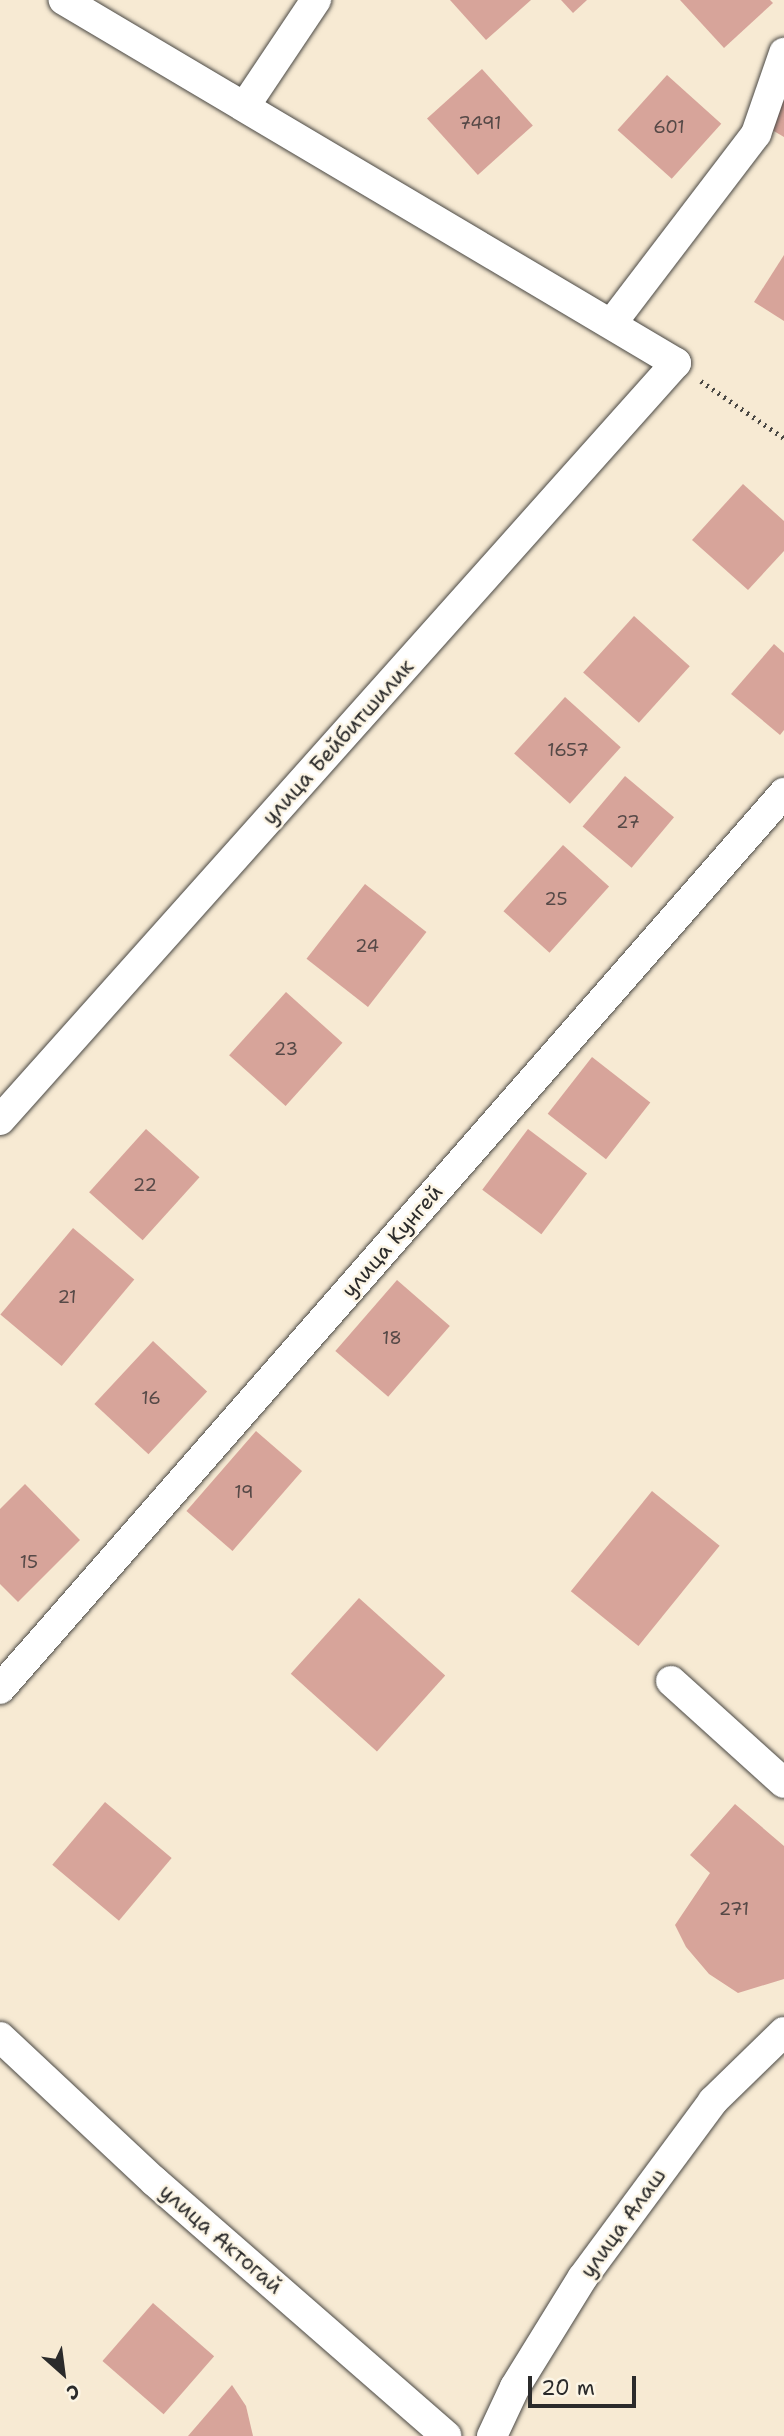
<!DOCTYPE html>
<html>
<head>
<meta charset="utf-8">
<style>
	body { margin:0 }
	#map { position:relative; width:784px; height:2436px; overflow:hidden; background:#f7ead3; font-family:"Shantell Sans",sans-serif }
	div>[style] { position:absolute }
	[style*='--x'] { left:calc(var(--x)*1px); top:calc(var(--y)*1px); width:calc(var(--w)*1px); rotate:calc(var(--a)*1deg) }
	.building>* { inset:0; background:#d7a49a; transform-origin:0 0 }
	.path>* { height:4.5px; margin-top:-2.25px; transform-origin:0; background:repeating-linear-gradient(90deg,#4a4844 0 2px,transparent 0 7px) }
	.roads { filter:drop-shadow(0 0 2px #4a4844) drop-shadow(0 0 2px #4a4844) }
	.minor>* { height:30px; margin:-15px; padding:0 15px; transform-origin:15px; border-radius:15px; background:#fff }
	span { translate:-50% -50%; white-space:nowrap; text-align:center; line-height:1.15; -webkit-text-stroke:5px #fcf5e5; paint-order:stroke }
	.number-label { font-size:18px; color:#564947 }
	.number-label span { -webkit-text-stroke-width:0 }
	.street-label { font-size:21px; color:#2b2b2b }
	.north { position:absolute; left:28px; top:2338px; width:70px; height:70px; -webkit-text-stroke:5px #fcf5e5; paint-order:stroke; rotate:152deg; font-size:19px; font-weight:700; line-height:28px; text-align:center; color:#2b2b2b }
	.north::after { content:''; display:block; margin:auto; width:24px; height:32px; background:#2b2b2b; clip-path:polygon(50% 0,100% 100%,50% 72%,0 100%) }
	.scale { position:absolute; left:528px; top:2376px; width:108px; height:32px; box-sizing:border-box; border:4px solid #2b2b2b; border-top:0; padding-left:9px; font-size:21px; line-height:24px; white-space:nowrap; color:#2b2b2b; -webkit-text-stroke:5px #fcf5e5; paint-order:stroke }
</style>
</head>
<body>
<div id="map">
	<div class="building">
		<i style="clip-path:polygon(450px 0,531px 0,486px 40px)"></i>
		<i style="clip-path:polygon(561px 0,587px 0,573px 13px)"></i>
		<i style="clip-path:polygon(680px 0,770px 0,773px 3px,724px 48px)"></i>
		<i style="left:482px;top:69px;width:76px;height:74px;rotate:48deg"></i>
		<i style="left:667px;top:75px;width:73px;height:74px;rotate:42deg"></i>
		<i style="clip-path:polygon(784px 99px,784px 137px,767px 127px)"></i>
		<i style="clip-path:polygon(784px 255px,784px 321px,754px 302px)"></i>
		<i style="clip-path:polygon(743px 484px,784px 521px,784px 551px,748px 590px,692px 540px)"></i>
		<i style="left:634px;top:616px;width:75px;height:76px;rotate:42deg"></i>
		<i style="clip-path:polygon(774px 644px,784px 653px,784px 730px,780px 735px,731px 694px)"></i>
		<i style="left:565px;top:697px;width:75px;height:76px;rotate:42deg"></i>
		<i style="left:625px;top:776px;width:64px;height:66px;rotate:40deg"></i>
		<i style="left:563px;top:845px;width:62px;height:89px;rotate:42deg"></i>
		<i style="left:365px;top:884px;width:78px;height:95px;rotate:38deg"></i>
		<i style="left:286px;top:992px;width:76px;height:85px;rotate:42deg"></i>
		<i style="left:592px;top:1057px;width:74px;height:72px;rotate:38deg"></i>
		<i style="left:146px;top:1129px;width:72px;height:85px;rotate:42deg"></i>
		<i style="left:528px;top:1129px;width:74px;height:76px;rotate:37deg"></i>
		<i style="left:73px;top:1228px;width:80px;height:113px;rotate:40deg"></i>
		<i style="left:397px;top:1280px;width:70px;height:94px;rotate:41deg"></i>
		<i style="left:153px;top:1341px;width:74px;height:86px;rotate:43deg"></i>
		<i style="left:256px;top:1431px;width:61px;height:106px;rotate:41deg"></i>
		<i style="clip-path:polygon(25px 1484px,80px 1540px,18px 1602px,0 1584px,0 1509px)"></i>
		<i style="left:652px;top:1491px;width:87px;height:129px;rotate:39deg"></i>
		<i style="left:359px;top:1598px;width:116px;height:102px;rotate:42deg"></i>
		<i style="left:105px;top:1802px;width:87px;height:82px;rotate:40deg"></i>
		<i style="clip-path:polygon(735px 1804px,784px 1846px,784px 1979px,738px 1993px,709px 1974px,686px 1947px,675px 1925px,710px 1873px,690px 1855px)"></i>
		<i style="left:153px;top:2303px;width:81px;height:77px;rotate:41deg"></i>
		<i style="clip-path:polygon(232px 2385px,246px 2406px,253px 2436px,188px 2436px)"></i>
	</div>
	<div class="path">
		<i style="--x:701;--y:381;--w:101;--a:34.5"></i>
	</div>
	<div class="roads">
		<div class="minor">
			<i style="--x:245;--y:106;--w:128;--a:-56.2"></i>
			<i style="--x:612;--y:323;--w:238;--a:-52.7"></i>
			<i style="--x:756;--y:134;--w:86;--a:-70.9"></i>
			<i style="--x:0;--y:1120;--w:1015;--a:-48.24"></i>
			<i style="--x:676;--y:363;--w:712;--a:-149.33"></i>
			<i style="--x:671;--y:1681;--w:152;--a:42.1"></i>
			<i style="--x:0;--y:1689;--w:1191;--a:-48.81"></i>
			<i style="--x:0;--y:2037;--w:211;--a:43.1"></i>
			<i style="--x:154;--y:2181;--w:388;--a:41.1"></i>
			<i style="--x:492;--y:2436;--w:54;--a:-64.9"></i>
			<i style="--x:515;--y:2387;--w:129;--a:-58.3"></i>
			<i style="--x:583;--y:2277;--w:219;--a:-53.5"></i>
			<i style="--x:713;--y:2101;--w:99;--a:-44.2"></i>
		</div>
	</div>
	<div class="number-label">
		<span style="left:480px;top:123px">7491</span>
		<span style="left:669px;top:127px">601</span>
		<span style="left:568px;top:750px">1657</span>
		<span style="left:628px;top:822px">27</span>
		<span style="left:556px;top:899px">25</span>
		<span style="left:367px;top:946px">24</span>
		<span style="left:286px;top:1049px">23</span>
		<span style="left:145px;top:1185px">22</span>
		<span style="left:67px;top:1297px">21</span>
		<span style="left:392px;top:1338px">18</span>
		<span style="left:151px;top:1398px">16</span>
		<span style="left:244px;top:1492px">19</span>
		<span style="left:29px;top:1562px">15</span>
		<span style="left:734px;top:1909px">271</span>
	</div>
	<div class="street-label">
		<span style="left:338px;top:742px;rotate:-48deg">улица Бейбитшилик</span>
		<span style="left:392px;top:1241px;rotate:-49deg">улица Кунгей</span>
		<span style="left:623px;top:2223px;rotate:-54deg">улица Алаш</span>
		<span style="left:221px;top:2239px;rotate:41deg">улица Актогай</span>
	</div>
	<div class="north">С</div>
	<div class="scale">20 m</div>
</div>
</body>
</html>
